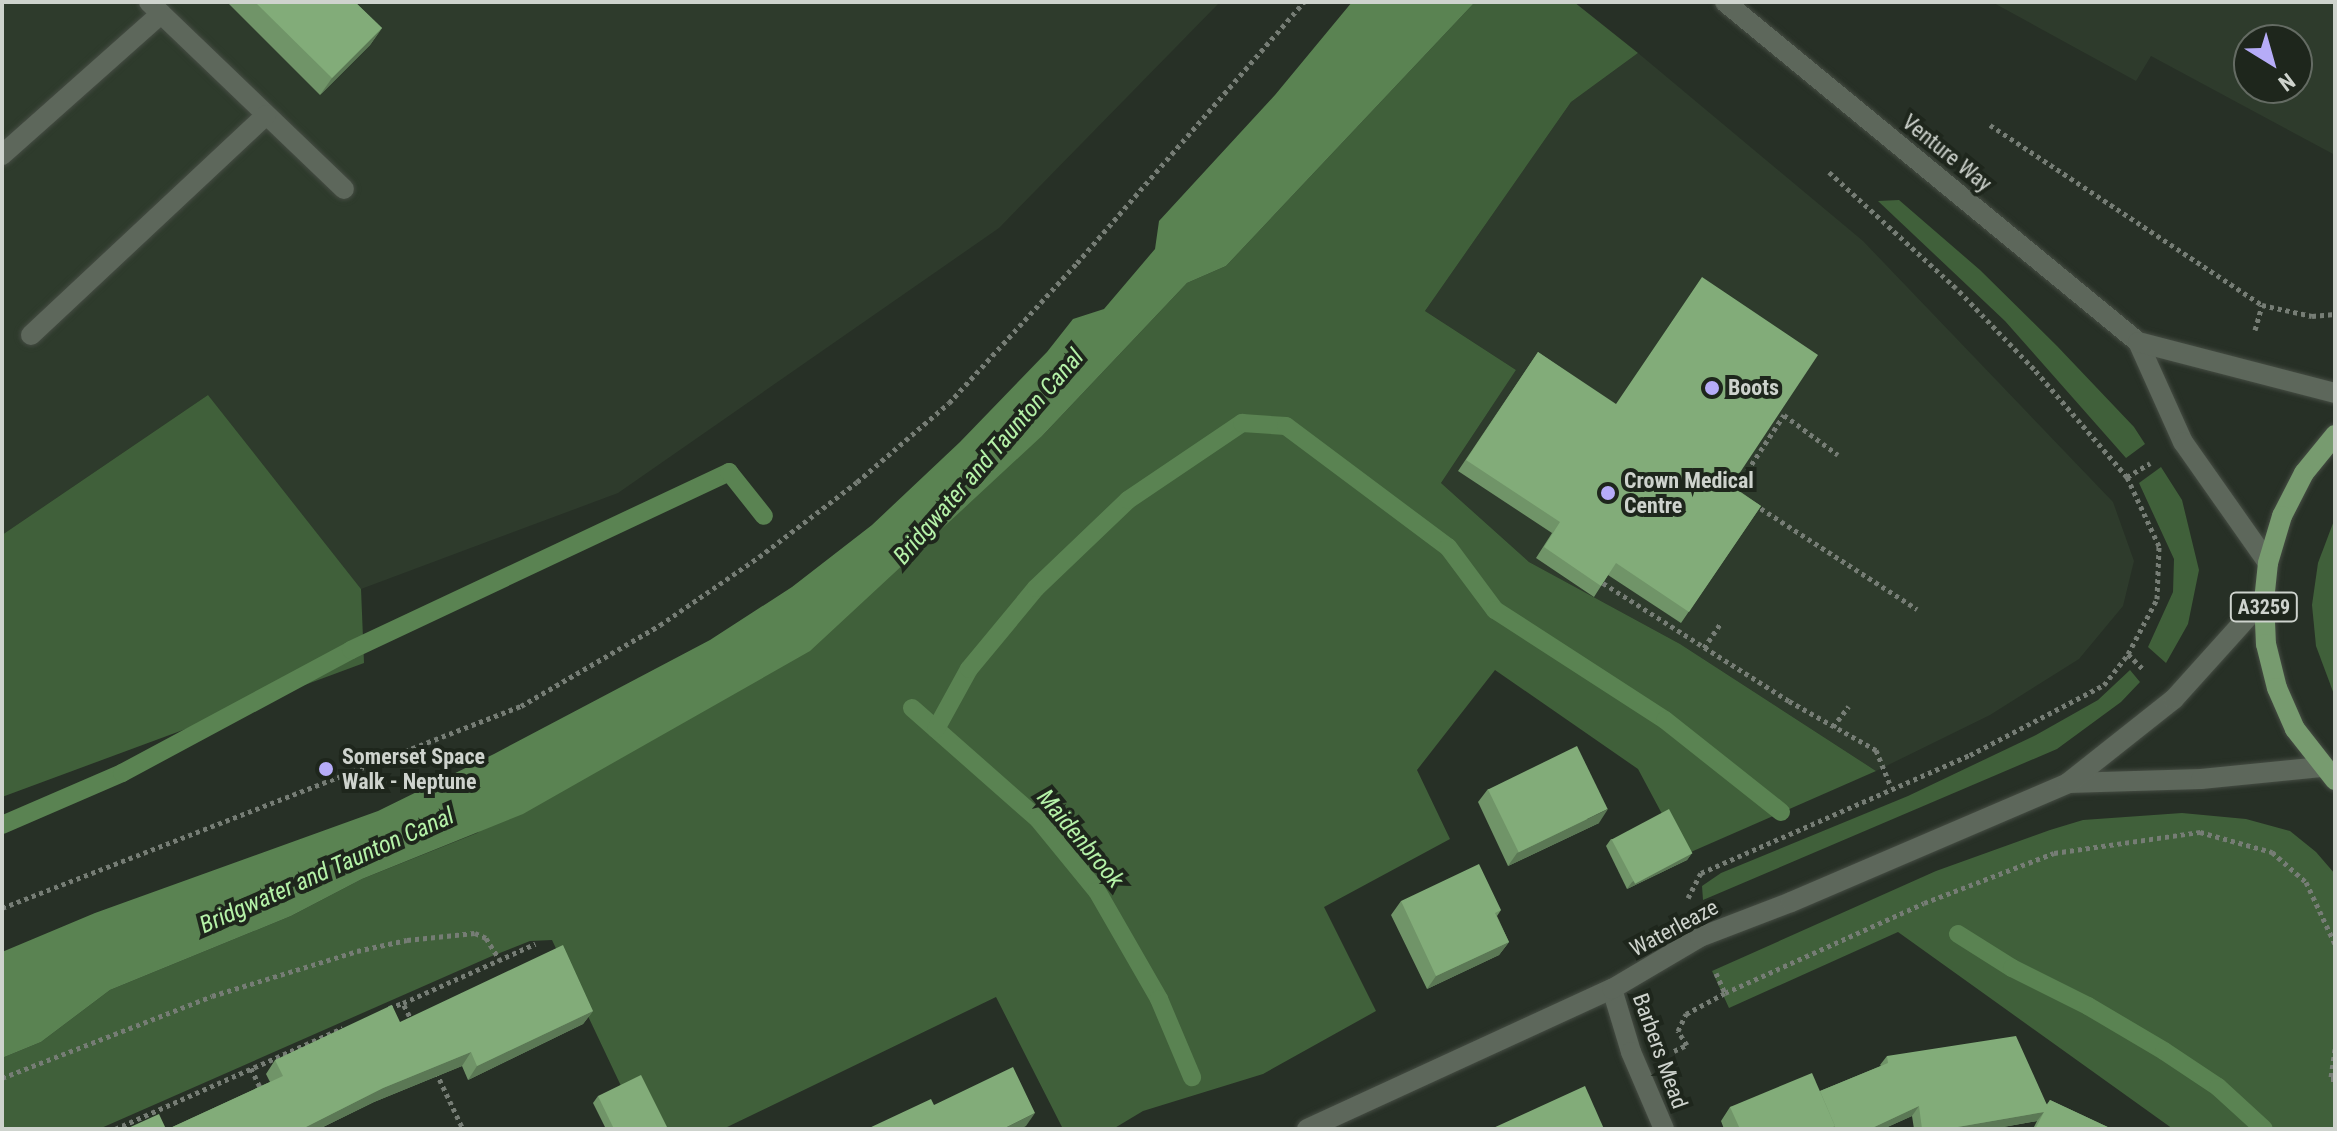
<!DOCTYPE html>
<html>
<head>
<meta charset="utf-8">
<style>
	body { margin:0 }
	#map { position:relative; width:2337px; height:1131px; overflow:hidden; background:#273026; font-family:"Roboto Condensed",sans-serif }
	div>[style] { position:absolute }
	[style*='--x'] { left:calc(var(--x)*1px); top:calc(var(--y)*1px); width:calc(var(--w)*1px); rotate:calc(var(--a)*1deg) }
	.built>* { inset:0; background:#2e3b2c }
	.green>* { inset:0; background:#40603a }
	.water>* { inset:0; background:#5a8352 }
	.stream>* { height:18px; margin:-9px; padding:0 9px; transform-origin:9px; border-radius:9px; background:#5a8352 }
	.path>* { height:5px; margin-top:-2.5px; transform-origin:0; background:repeating-linear-gradient(90deg,#767d75 0 4px,transparent 0 8px) }
	.roads { filter:drop-shadow(0 0 2px #454c43) drop-shadow(0 0 2px #454c43) }
	.service>* { height:20px; margin:-10px; padding:0 10px; transform-origin:10px; border-radius:10px; background:#5d675b }
	.minor>* { height:20px; margin:-10px; padding:0 10px; transform-origin:10px; border-radius:10px; background:#5d675b }
	.tertiary>* { height:20px; margin:-10px; padding:0 10px; transform-origin:10px; border-radius:10px; background:#5d675b }
	.primary>* { height:20px; margin:-10px; padding:0 10px; transform-origin:10px; border-radius:10px; background:#779b6f }
	.wall>* { inset:0; background:#709468 }
	.shaded-wall>* { inset:0; background:#5b7855 }
	.building>* { inset:0; background:#82ac79; transform-origin:0 0 }
	.dots>* { width:22px; height:22px; translate:-50% -50%; box-sizing:border-box; border:4px solid #1e261c; border-radius:50% }
	span { translate:-50% -50%; white-space:nowrap; text-align:center; line-height:1.15; -webkit-text-stroke:8px #1e261c; paint-order:stroke }
	.shield-label span { padding:2px 6px; background:#1e261c; border:2px solid; border-radius:6px; -webkit-text-stroke-width:0 }
	.shield-label { font-size:20px; color:#ced3cd; font-weight:700 }
	.street-label { font-size:22px; color:#ced3cd }
	.poi-label { font-size:22px; color:#ced3cd; font-weight:700 }
	.left { translate:0 -50%; text-align:left }
	.water-label { font-size:24px; color:#b5f2a8; font-style:italic }
	.frame { position:absolute; inset:0; border:4px solid #ced3cd; pointer-events:none }
	.north { position:absolute; left:2233px; top:24px; width:80px; height:80px; box-sizing:border-box; background:#1e261c; border:2px solid #646b63; border-radius:50%; rotate:143deg; font-size:22px; font-weight:700; line-height:32px; text-align:center; color:#ced3cd }
	.north::after { content:''; display:block; margin:auto; width:28px; height:36px; background:#b6acf8; clip-path:polygon(50% 0,100% 100%,50% 72%,0 100%) }
</style>
</head>
<body>
<div id="map">
	<div class="built">
		<i style="clip-path:polygon(2px 2px,1220px 2px,999px 228px,618px 493px,361px 589px,208px 395px,2px 535px)"></i>
		<i style="clip-path:polygon(evenodd,1992px 2px,2335px 2px,2335px 155px,2151px 56px,2136px 81px,1992px 2px,2249px 40px,2297px 40px,2297px 88px,2249px 88px,2249px 40px)"></i>
		<i style="clip-path:polygon(1638px 53px,1863px 241px,2113px 502px,2134px 561px,2123px 606px,2079px 659px,1990px 715px,1876px 771px,1680px 644px,1529px 562px,1441px 483px,1516px 370px,1425px 311px,1571px 102px)"></i>
	</div>
	<div class="green">
		<i style="clip-path:polygon(1475px 2px,1574px 2px,1638px 53px,1571px 102px,1425px 311px,1516px 370px,1441px 483px,1529px 562px,1680px 644px,1876px 771px,1684px 855px,1638px 769px,1495px 670px,1417px 770px,1450px 839px,1324px 907px,1376px 1011px,1263px 1074px,1143px 1111px,1113px 1129px,1063px 1129px,996px 997px,723px 1129px,659px 1129px,622px 1088px,552px 940px,530px 941px,492px 956px,99px 1129px,2px 1129px,2px 1058px,41px 1042px,110px 990px,291px 916px,362px 879px,477px 833px,1044px 434px,1187px 283px,1226px 266px)"></i>
		<i style="clip-path:polygon(1899px 200px,1980px 270px,2057px 346px,2134px 427px,2145px 444px,2126px 458px,2005px 321px,1878px 201px)"></i>
		<i style="clip-path:polygon(208px 395px,361px 589px,364px 663px,2px 797px,2px 535px)"></i>
		<i style="clip-path:polygon(2161px 467px,2182px 500px,2199px 570px,2188px 624px,2166px 663px,2148px 647px,2173px 592px,2174px 559px,2139px 483px)"></i>
		<i style="clip-path:polygon(2335px 518px,2335px 697px,2316px 646px,2312px 605px,2318px 563px)"></i>
		<i style="clip-path:polygon(2130px 670px,2140px 682px,2121px 702px,2057px 749px,1703px 900px,1702px 886px,1721px 873px,1908px 796px,2036px 735px,2098px 700px)"></i>
		<i style="clip-path:polygon(2182px 813px,2246px 819px,2290px 831px,2316px 852px,2335px 874px,2335px 1129px,2173px 1129px,1898px 932px,1729px 1008px,1712px 971px,1936px 871px,2050px 830px,2083px 820px)"></i>
	</div>
	<div class="water">
		<i style="clip-path:polygon(1352px 2px,1475px 2px,1226px 266px,1187px 283px,1044px 434px,810px 651px,523px 814px,362px 879px,291px 916px,110px 990px,41px 1042px,2px 1058px,2px 952px,95px 913px,378px 811px,494px 754px,710px 640px,792px 587px,872px 525px,960px 442px,1047px 352px,1073px 319px,1104px 309px,1155px 249px,1159px 221px,1275px 95px)"></i>
	</div>
	<div class="stream">
		<i style="--x:912;--y:708;--w:168;--a:41.4"></i>
		<i style="--x:1038;--y:819;--w:93;--a:50.7"></i>
		<i style="--x:1097;--y:891;--w:125;--a:60.1"></i>
		<i style="--x:1159;--y:999;--w:85;--a:67.1"></i>
		<i style="--x:936;--y:729;--w:68;--a:-61.2"></i>
		<i style="--x:969;--y:669;--w:105;--a:-50.4"></i>
		<i style="--x:1036;--y:588;--w:127;--a:-43.7"></i>
		<i style="--x:1128;--y:500;--w:138;--a:-34"></i>
		<i style="--x:1242;--y:423;--w:44;--a:3.9"></i>
		<i style="--x:1286;--y:426;--w:202;--a:36.8"></i>
		<i style="--x:1448;--y:547;--w:79;--a:53.3"></i>
		<i style="--x:1495;--y:610;--w:202;--a:32.9"></i>
		<i style="--x:1665;--y:720;--w:148;--a:38.4"></i>
		<i style="--x:2;--y:825;--w:131;--a:-23.4"></i>
		<i style="--x:122;--y:773;--w:260;--a:-28.2"></i>
		<i style="--x:351;--y:650;--w:418;--a:-25.2"></i>
		<i style="--x:729;--y:472;--w:56;--a:51.5"></i>
		<i style="--x:1958;--y:934;--w:64;--a:32.2"></i>
		<i style="--x:2012;--y:968;--w:85;--a:26.6"></i>
		<i style="--x:2088;--y:1006;--w:88;--a:30.6"></i>
		<i style="--x:2164;--y:1051;--w:65;--a:33.7"></i>
		<i style="--x:2218;--y:1087;--w:62;--a:42.4"></i>
	</div>
	<div class="path">
		<i style="--x:1990;--y:125;--w:326;--a:33.5"></i>
		<i style="--x:2255;--y:330;--w:26;--a:-74"></i>
		<i style="--x:2262;--y:305;--w:51;--a:12.4"></i>
		<i style="--x:2312;--y:316;--w:23;--a:-5"></i>
		<i style="--x:2127;--y:477;--w:27;--a:-31"></i>
		<i style="--x:1734;--y:491;--w:91;--a:-56.7"></i>
		<i style="--x:1784;--y:415;--w:67;--a:36.5"></i>
		<i style="--x:1754;--y:504;--w:194;--a:32.8"></i>
		<i style="--x:1603;--y:583;--w:220;--a:32.4"></i>
		<i style="--x:1789;--y:701;--w:100;--a:29.4"></i>
		<i style="--x:1876;--y:750;--w:40;--a:68"></i>
		<i style="--x:1704;--y:648;--w:29;--a:-56"></i>
		<i style="--x:2128;--y:654;--w:23;--a:45"></i>
		<i style="--x:1833;--y:727;--w:26;--a:-53"></i>
		<i style="--x:1688;--y:898;--w:28;--a:-63"></i>
		<i style="--x:1701;--y:873;--w:294;--a:-23.7"></i>
		<i style="--x:1970;--y:755;--w:151;--a:-27.6"></i>
		<i style="--x:2104;--y:685;--w:39;--a:-52"></i>
		<i style="--x:2128;--y:654;--w:62;--a:-62.2"></i>
		<i style="--x:2157;--y:599;--w:53;--a:-87.8"></i>
		<i style="--x:2159;--y:546;--w:76;--a:-114.9"></i>
		<i style="--x:2127;--y:477;--w:143;--a:-130.7"></i>
		<i style="--x:2034;--y:369;--w:112;--a:-133.9"></i>
		<i style="--x:1956;--y:288;--w:172;--a:-137.6"></i>
		<i style="--x:2;--y:908;--w:557;--a:-21.27"></i>
		<i style="--x:521;--y:706;--w:161;--a:-30.2"></i>
		<i style="--x:660;--y:625;--w:120;--a:-34.5"></i>
		<i style="--x:759;--y:557;--w:123;--a:-37.4"></i>
		<i style="--x:857;--y:482;--w:121;--a:-40.7"></i>
		<i style="--x:949;--y:403;--w:190;--a:-47.6"></i>
		<i style="--x:1077;--y:263;--w:346;--a:-49"></i>
		<i style="--x:1716;--y:973;--w:22;--a:66"></i>
		<i style="--x:1725;--y:993;--w:218;--a:-24.3"></i>
		<i style="--x:1924;--y:903;--w:139;--a:-21"></i>
		<i style="--x:2054;--y:853;--w:148;--a:-8.2"></i>
		<i style="--x:2200;--y:832;--w:75;--a:15.5"></i>
		<i style="--x:2272;--y:852;--w:45;--a:41.4"></i>
		<i style="--x:2306;--y:882;--w:68;--a:64.9"></i>
		<i style="--x:389;--y:1008;--w:15;--a:-20"></i>
		<i style="--x:413;--y:1023;--w:22;--a:-117"></i>
		<i style="--x:403;--y:1003;--w:145;--a:-24.1"></i>
		<i style="--x:2335;--y:1049;--w:30;--a:98"></i>
		<i style="--x:2331;--y:1079;--w:4;--a:0"></i>
		<i style="--x:1674;--y:1051;--w:14;--a:-25"></i>
		<i style="--x:1687;--y:1045;--w:17;--a:-123"></i>
		<i style="--x:1678;--y:1031;--w:19;--a:-65"></i>
		<i style="--x:1686;--y:1014;--w:44;--a:-28.3"></i>
		<i style="--x:251;--y:1068;--w:26;--a:65"></i>
		<i style="--x:436;--y:1072;--w:63;--a:64.7"></i>
		<i style="--x:2;--y:1078;--w:225;--a:-21.3"></i>
		<i style="--x:212;--y:996;--w:152;--a:-17.2"></i>
		<i style="--x:357;--y:951;--w:51;--a:-12.4"></i>
		<i style="--x:407;--y:940;--w:68;--a:-5.9"></i>
		<i style="--x:475;--y:933;--w:12;--a:24"></i>
		<i style="--x:486;--y:938;--w:26;--a:58"></i>
		<i style="--x:115;--y:1129;--w:249;--a:-23.9"></i>
	</div>
	<div class="roads">
		<div class="service">
			<i style="--x:149;--y:2;--w:270;--a:43.8"></i>
			<i style="--x:2;--y:155;--w:213;--a:-41.6"></i>
			<i style="--x:31;--y:335;--w:322;--a:-43.1"></i>
		</div>
		<div class="minor">
			<i style="--x:2068;--y:783;--w:133;--a:-1.7"></i>
			<i style="--x:2201;--y:779;--w:121;--a:-5.7"></i>
			<i style="--x:1612;--y:989;--w:66;--a:73.2"></i>
			<i style="--x:1631;--y:1052;--w:84;--a:66.8"></i>
			<i style="--x:1307;--y:1129;--w:336;--a:-24.7"></i>
			<i style="--x:1612;--y:989;--w:102;--a:-30.6"></i>
			<i style="--x:1700;--y:937;--w:97;--a:-21"></i>
			<i style="--x:1791;--y:902;--w:301;--a:-23.2"></i>
			<i style="--x:2068;--y:783;--w:135;--a:-38.4"></i>
			<i style="--x:2174;--y:699;--w:135;--a:-48"></i>
		</div>
		<div class="tertiary">
			<i style="--x:1725;--y:2;--w:535;--a:39.46"></i>
			<i style="--x:2138;--y:342;--w:110;--a:65.8"></i>
			<i style="--x:2183;--y:442;--w:148;--a:54.9"></i>
			<i style="--x:2138;--y:342;--w:203;--a:14.5"></i>
		</div>
		<div class="primary">
			<i style="--x:2335;--y:435;--w:49;--a:129.2"></i>
			<i style="--x:2304;--y:473;--w:48;--a:117.1"></i>
			<i style="--x:2282;--y:516;--w:49;--a:106.6"></i>
			<i style="--x:2268;--y:563;--w:36;--a:96"></i>
			<i style="--x:2264;--y:599;--w:45;--a:87.5"></i>
			<i style="--x:2266;--y:644;--w:45;--a:76"></i>
			<i style="--x:2277;--y:688;--w:45;--a:66.3"></i>
			<i style="--x:2295;--y:729;--w:65;--a:51.9"></i>
		</div>
	</div>
	<div class="wall">
		<i style="clip-path:polygon(227px 2px,355px 2px,382px 28px,370px 45px,320px 95px)"></i>
		<i style="clip-path:polygon(1538px 352px,1761px 506px,1681px 623px,1608px 575px,1594px 597px,1536px 558px,1552px 533px,1458px 471px)"></i>
		<i style="clip-path:polygon(1488px 789px,1599px 823px,1508px 866px,1478px 802px)"></i>
		<i style="clip-path:polygon(1611px 839px,1692px 853px,1687px 860px,1627px 889px,1606px 846px)"></i>
		<i style="clip-path:polygon(1401px 901px,1501px 910px,1497px 916px,1509px 942px,1499px 955px,1427px 989px,1391px 915px)"></i>
		<i style="clip-path:polygon(593px 1011px,583px 1024px,468px 1080px,462px 1066px,374px 1102px,319px 1129px,168px 1129px,270px 1082px,266px 1074px,275px 1060px,400px 1022px)"></i>
		<i style="clip-path:polygon(1887px 1056px,2047px 1104px,2050px 1100px,2112px 1129px,2033px 1129px,2037px 1121px,1992px 1129px,1914px 1129px,1912px 1116px,1883px 1129px,1724px 1129px,1721px 1121px,1730px 1107px,1820px 1091px,1881px 1066px,1880px 1065px)"></i>
		<i style="clip-path:polygon(598px 1096px,668px 1129px,606px 1129px,593px 1103px)"></i>
	</div>
	<div class="shaded-wall">
		<i style="clip-path:polygon(382px 28px,370px 45px,320px 95px,332px 78px)"></i>
		<i style="clip-path:polygon(1608px 809px,1599px 823px,1508px 866px,1517px 853px)"></i>
		<i style="clip-path:polygon(1692px 853px,1687px 860px,1627px 889px,1632px 882px)"></i>
		<i style="clip-path:polygon(1509px 942px,1499px 955px,1427px 989px,1436px 976px)"></i>
		<i style="clip-path:polygon(593px 1011px,583px 1024px,468px 1080px,477px 1066px)"></i>
		<i style="clip-path:polygon(471px 1052px,462px 1066px,374px 1102px,319px 1129px,302px 1129px,383px 1088px)"></i>
		<i style="clip-path:polygon(1919px 1106px,1912px 1116px,1883px 1129px,1870px 1129px)"></i>
		<i style="clip-path:polygon(2044px 1112px,2037px 1121px,1992px 1129px,1946px 1129px)"></i>
		<i style="clip-path:polygon(1035px 1113px,1026px 1126px,1021px 1129px,1006px 1129px,1007px 1127px)"></i>
	</div>
	<div class="building">
		<i style="clip-path:polygon(255px 2px,355px 2px,382px 28px,332px 78px)"></i>
		<i style="clip-path:polygon(1702px 277px,1818px 355px,1731px 486px,1761px 506px,1689px 612px,1616px 563px,1601px 586px,1544px 547px,1560px 522px,1466px 460px,1538px 352px,1616px 404px)"></i>
		<i style="left:1577px;top:746px;width:70px;height:99px;rotate:64deg"></i>
		<i style="left:1669px;top:809px;width:50px;height:65px;rotate:62deg"></i>
		<i style="clip-path:polygon(1479px 864px,1501px 910px,1495px 913px,1509px 942px,1436px 976px,1401px 901px)"></i>
		<i style="clip-path:polygon(563px 945px,593px 1011px,477px 1066px,471px 1052px,383px 1088px,302px 1129px,168px 1129px,283px 1076px,275px 1060px,392px 1005px,400px 1022px)"></i>
		<i style="clip-path:polygon(2016px 1036px,2047px 1105px,2050px 1100px,2112px 1129px,2035px 1129px,2044px 1112px,1946px 1129px,1922px 1129px,1919px 1106px,1870px 1129px,1834px 1129px,1835px 1126px,1820px 1091px,1888px 1063px,1887px 1056px)"></i>
		<i style="clip-path:polygon(1013px 1067px,1035px 1113px,1007px 1127px,1008px 1129px,867px 1129px,931px 1099px,934px 1105px)"></i>
		<i style="clip-path:polygon(1812px 1073px,1835px 1126px,1829px 1129px,1740px 1129px,1730px 1107px)"></i>
		<i style="clip-path:polygon(641px 1075px,668px 1129px,614px 1129px,598px 1096px)"></i>
		<i style="clip-path:polygon(1585px 1086px,1604px 1129px,1491px 1129px)"></i>
		<i style="clip-path:polygon(159px 1114px,166px 1129px,126px 1129px)"></i>
	</div>
	<div class="dots">
		<i style="left:1712px;top:388px;background:#b6acf8"></i>
		<i style="left:1608px;top:493px;background:#b6acf8"></i>
		<i style="left:326px;top:769px;background:#b6acf8"></i>
	</div>
	<div class="shield-label">
		<span style="left:2264px;top:607px">A3259</span>
	</div>
	<div class="street-label">
		<span style="left:1947px;top:153px;rotate:39deg">Venture Way</span>
		<span style="left:1674px;top:928px;rotate:-28deg">Waterleaze</span>
		<span style="left:1660px;top:1051px;rotate:70deg">Barbers Mead</span>
	</div>
	<div class="poi-label">
		<span class="left" style="left:1728px;top:388px">Boots</span>
		<span class="left" style="left:1624px;top:493px">Crown Medical<br>Centre</span>
		<span class="left" style="left:342px;top:769px">Somerset Space<br>Walk - Neptune</span>
	</div>
	<div class="water-label">
		<span style="left:989px;top:457px;rotate:-49deg">Bridgwater and Taunton Canal</span>
		<span style="left:1080px;top:839px;rotate:50deg">Maidenbrook</span>
		<span style="left:327px;top:871px;rotate:-24deg">Bridgwater and Taunton Canal</span>
	</div>
	<div class="frame"></div>
	<div class="north">N</div>
</div>
</body>
</html>
